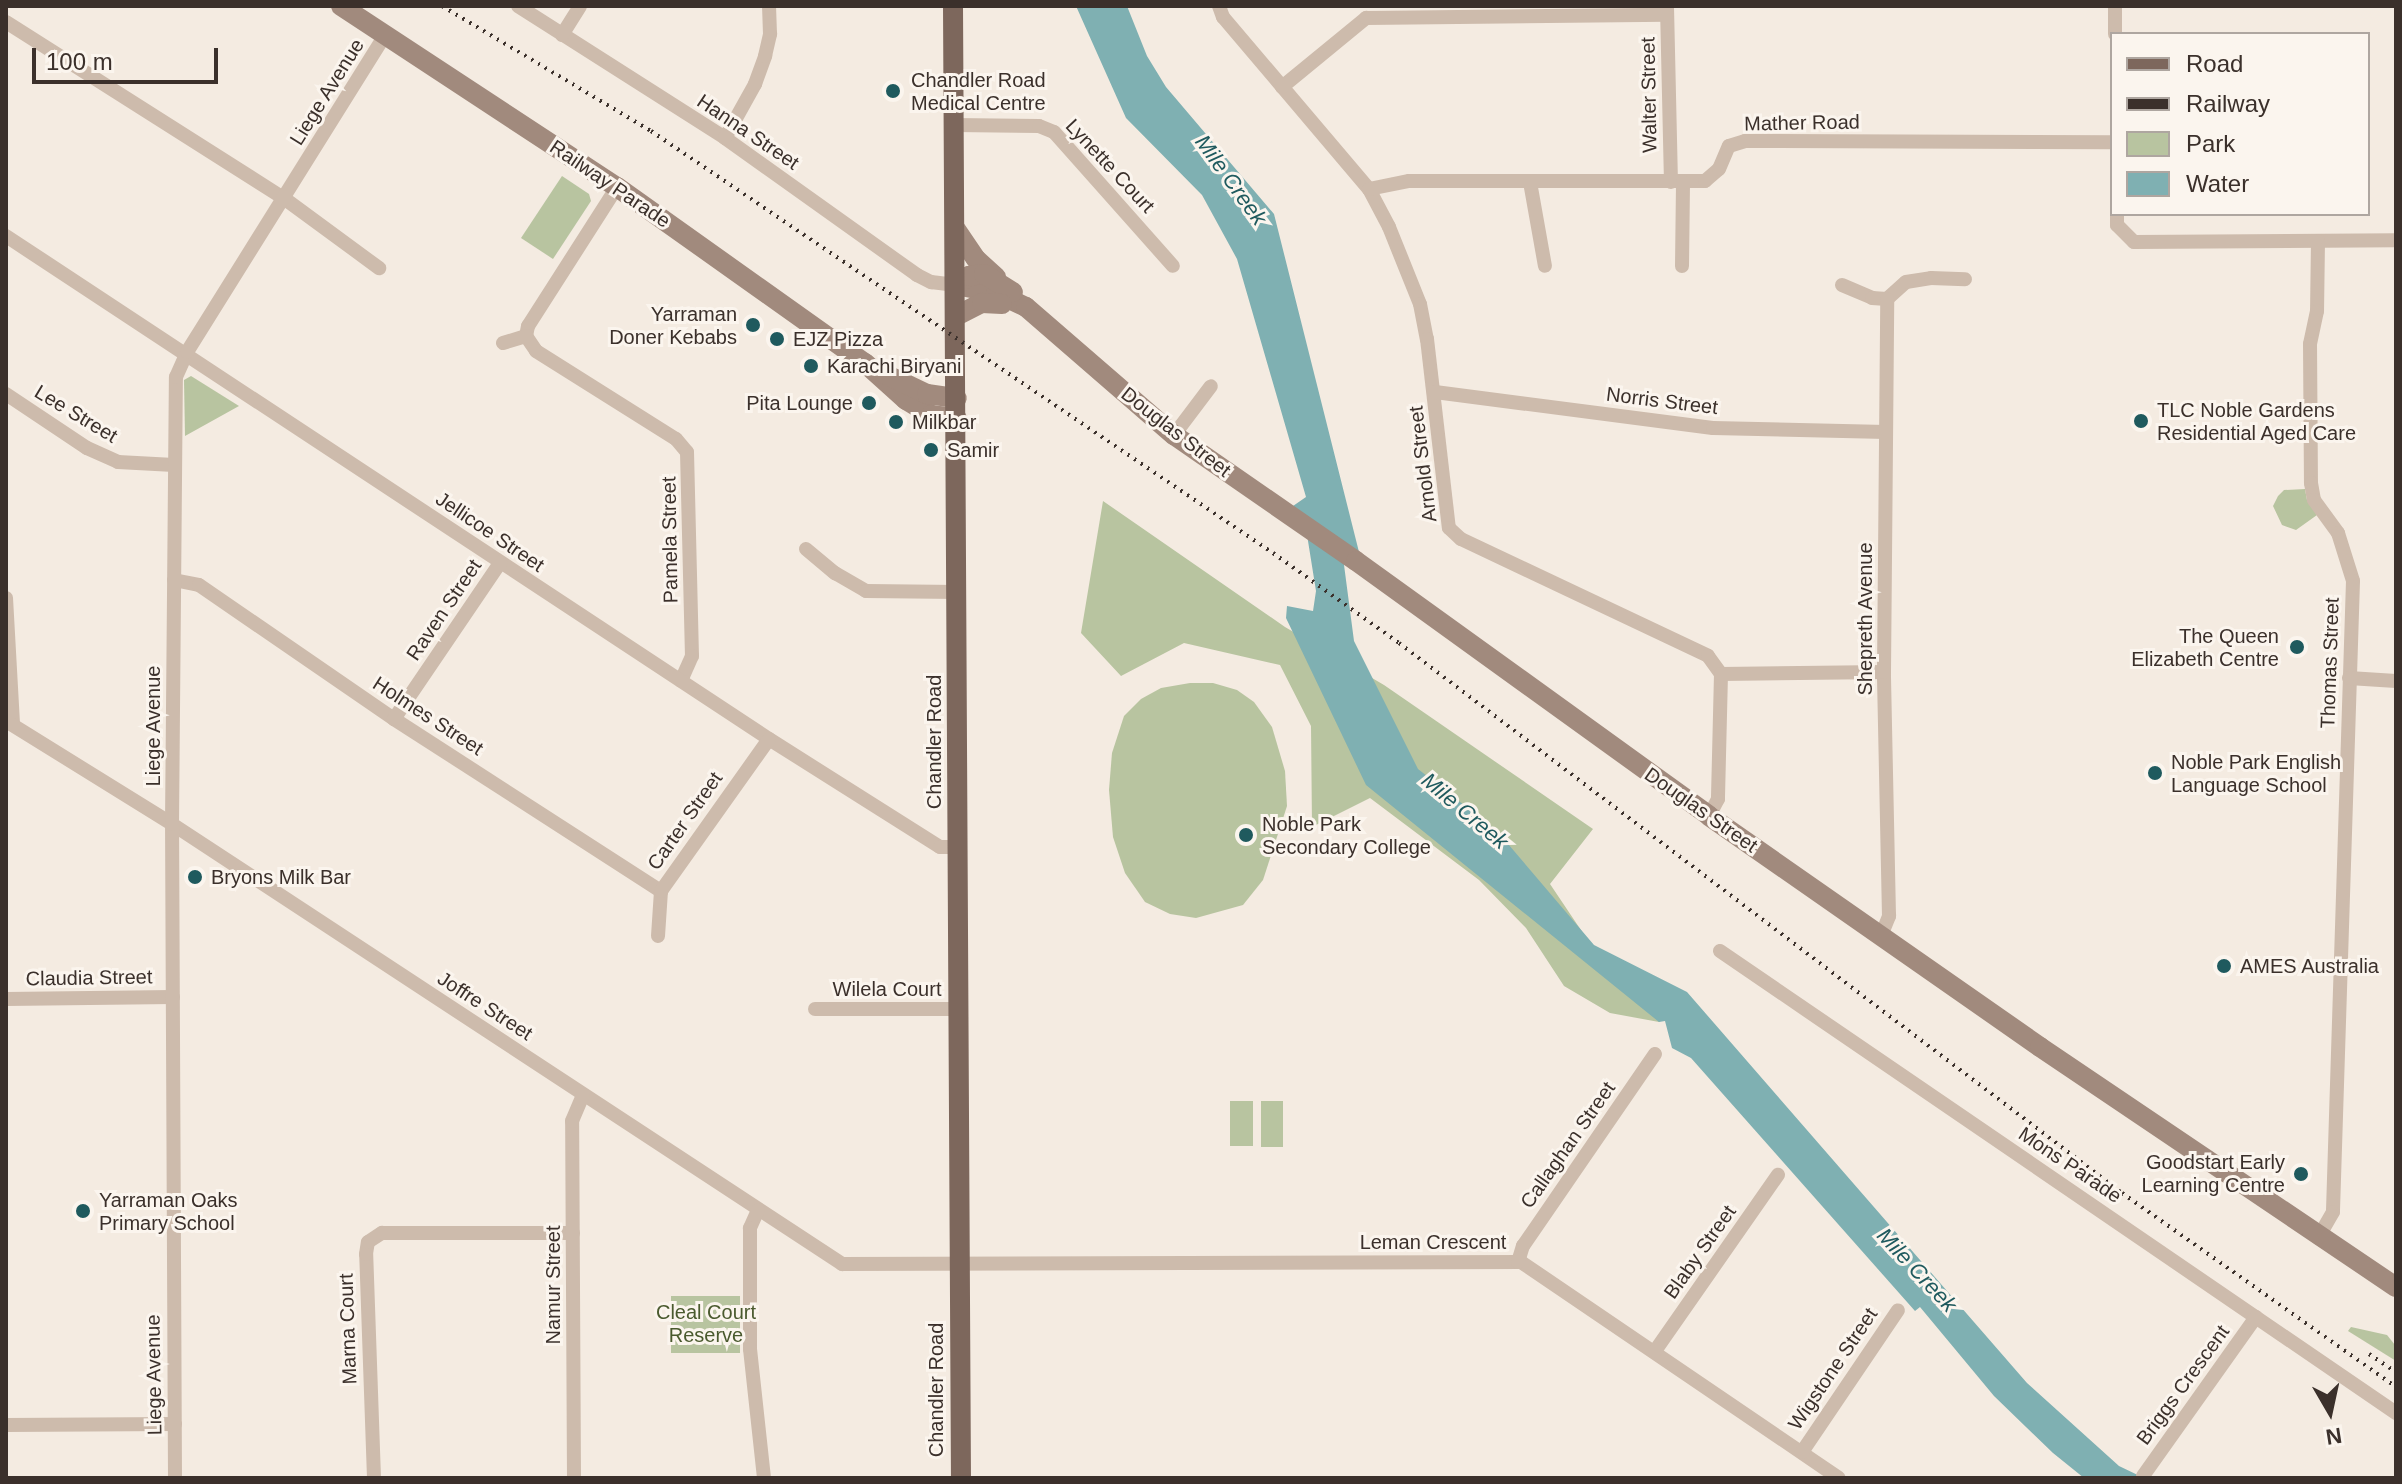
<!DOCTYPE html>
<html>
<head>
<meta charset="utf-8">
<style>
	body { margin:0 }
	#map { position:relative; width:2402px; height:1484px; overflow:hidden; background:#f4ebe1; font-family:Helvetica,sans-serif }
	div>[style] { position:absolute }
	[style*='--x'] { left:calc(var(--x)*1px); top:calc(var(--y)*1px); width:calc(var(--w)*1px); rotate:calc(var(--a)*1deg) }
	.green>* { inset:0; background:#b8c4a0; transform-origin:0 0 }
	.water>* { inset:0; background:#7fb0b2 }
	.street>* { height:14px; margin:-7px; padding:0 7px; transform-origin:7px; border-radius:7px; background:#cdbbac }
	.secondary>* { height:20px; margin:-10px; padding:0 10px; transform-origin:10px; border-radius:10px; background:#a18a7d }
	.primary>* { height:20px; margin:-10px; padding:0 10px; transform-origin:10px; border-radius:10px; background:#7d675c }
	.rail>* { height:4px; margin-top:-2px; transform-origin:0; background:repeating-linear-gradient(90deg,#3b302b 0 2px,transparent 0 8px) }
	.dots>* { width:22px; height:22px; translate:-50% -50%; box-sizing:border-box; border:4px solid #fbf5ee; border-radius:50% }
	span { translate:-50% -50%; white-space:nowrap; text-align:center; line-height:1.15; -webkit-text-stroke:6px #fbf5ee; paint-order:stroke }
	.poi-label { font-size:20px; color:#3b302b }
	.left { translate:0 -50%; text-align:left }
	.right { translate:-100% -50%; text-align:right }
	.street-label { font-size:20px; color:#3b302b }
	.park-label { font-size:20px; color:#4a5a2e }
	.water-label { font-size:22px; color:#1f5a5e; font-style:italic }
	.frame { position:absolute; inset:0; border:8px solid #3b302b; pointer-events:none }
	.legend { position:absolute; left:2110px; top:32px; width:260px; height:184px; box-sizing:border-box; background:#fbf5ee; border:2px solid #aea6a0; margin:0; padding:10px 14px; list-style:none; font-size:24px; color:#3b302b }
	.legend li { display:flex; align-items:center; gap:16px; height:40px }
	.legend b { width:40px; border:2px solid #aea6a0 }
	.north { position:absolute; left:2290px; top:1372px; width:80px; height:80px; -webkit-text-stroke:6px #fbf5ee; paint-order:stroke; rotate:171deg; font-size:22px; font-weight:700; line-height:32px; text-align:center; color:#3b302b }
	.north::after { content:''; display:block; margin:auto; width:28px; height:36px; background:#3b302b; clip-path:polygon(50% 0,100% 100%,50% 72%,0 100%) }
	.scale { position:absolute; left:32px; top:48px; width:186px; height:36px; box-sizing:border-box; border:4px solid #3b302b; border-top:0; padding-left:10px; font-size:24px; line-height:28px; white-space:nowrap; color:#3b302b; -webkit-text-stroke:6px #fbf5ee; paint-order:stroke }
</style>
</head>
<body>
<div id="map">
	<div class="green">
		<i style="clip-path:polygon(562px 176px,589px 194px,591px 201px,553px 259px,521px 238px)"></i>
		<i style="clip-path:polygon(191px 376px,239px 406px,185px 436px,184px 380px)"></i>
		<i style="clip-path:polygon(2305px 489px,2307px 500px,2317px 515px,2296px 530px,2282px 525px,2273px 506px,2278px 496px,2284px 490px)"></i>
		<i style="clip-path:polygon(1103px 501px,1285px 627px,1384px 685px,1593px 829px,1550px 884px,1591px 945px,1663px 1019px,1659px 1022px,1610px 1013px,1564px 986px,1526px 928px,1479px 880px,1370px 798px,1312px 827px,1311px 726px,1280px 665px,1184px 643px,1121px 676px,1081px 633px)"></i>
		<i style="clip-path:polygon(1190px 683px,1213px 683px,1237px 690px,1254px 702px,1272px 727px,1285px 771px,1287px 806px,1263px 880px,1243px 905px,1196px 918px,1170px 914px,1145px 902px,1125px 873px,1113px 837px,1109px 790px,1112px 753px,1124px 716px,1141px 699px,1161px 688px)"></i>
		<i style="left:1230px;top:1101px;width:23px;height:45px"></i>
		<i style="left:1261px;top:1101px;width:22px;height:46px"></i>
		<i style="left:671px;top:1296px;width:69px;height:57px"></i>
		<i style="clip-path:polygon(2351px 1327px,2387px 1335px,2395px 1345px,2396px 1361px,2348px 1331px)"></i>
	</div>
	<div class="water">
		<i style="clip-path:polygon(1076px 6px,1127px 6px,1147px 56px,1166px 87px,1274px 214px,1359px 552px,1341px 542px,1354px 641px,1418px 769px,1497px 831px,1594px 945px,1687px 992px,2027px 1383px,2119px 1466px,2144px 1478px,2084px 1478px,2053px 1453px,1994px 1396px,1920px 1307px,1915px 1311px,1691px 1058px,1672px 1048px,1665px 1021px,1659px 1022px,1366px 785px,1286px 618px,1287px 606px,1313px 611px,1316px 591px,1304px 516px,1293px 506px,1306px 497px,1237px 259px,1202px 195px,1126px 118px)"></i>
	</div>
	<div class="street">
		<i style="--x:518;--y:6;--w:246;--a:32.5"></i>
		<i style="--x:725;--y:138;--w:236;--a:35.5"></i>
		<i style="--x:917;--y:275;--w:16;--a:27"></i>
		<i style="--x:931;--y:282;--w:25;--a:7"></i>
		<i style="--x:1219;--y:6;--w:12;--a:70"></i>
		<i style="--x:1223;--y:17;--w:226;--a:49.7"></i>
		<i style="--x:1369;--y:189;--w:43;--a:62.2"></i>
		<i style="--x:1389;--y:227;--w:83;--a:68.1"></i>
		<i style="--x:1420;--y:304;--w:36;--a:79"></i>
		<i style="--x:1427;--y:339;--w:190;--a:83.4"></i>
		<i style="--x:1449;--y:528;--w:16;--a:43"></i>
		<i style="--x:1461;--y:539;--w:273;--a:25.3"></i>
		<i style="--x:1708;--y:656;--w:22;--a:54"></i>
		<i style="--x:1721;--y:674;--w:125;--a:91.4"></i>
		<i style="--x:1718;--y:799;--w:19;--a:118"></i>
		<i style="--x:2115;--y:6;--w:28;--a:90"></i>
		<i style="--x:1667;--y:7;--w:175;--a:88.7"></i>
		<i style="--x:6;--y:22;--w:330;--a:32.4"></i>
		<i style="--x:285;--y:199;--w:117;--a:36.3"></i>
		<i style="--x:562;--y:35;--w:34;--a:-58"></i>
		<i style="--x:1282;--y:87;--w:109;--a:-39.4"></i>
		<i style="--x:1366;--y:18;--w:301;--a:-0.6"></i>
		<i style="--x:954;--y:125;--w:85;--a:0.7"></i>
		<i style="--x:1039;--y:126;--w:16;--a:22"></i>
		<i style="--x:1054;--y:132;--w:179;--a:48.4"></i>
		<i style="--x:725;--y:138;--w:62;--a:-60.9"></i>
		<i style="--x:755;--y:84;--w:30;--a:-70"></i>
		<i style="--x:765;--y:56;--w:23;--a:-77"></i>
		<i style="--x:770;--y:34;--w:28;--a:-92"></i>
		<i style="--x:1530;--y:182;--w:85;--a:79.9"></i>
		<i style="--x:617;--y:187;--w:165;--a:122.6"></i>
		<i style="--x:528;--y:326;--w:10;--a:101"></i>
		<i style="--x:526;--y:336;--w:18;--a:56"></i>
		<i style="--x:536;--y:351;--w:165;--a:32.2"></i>
		<i style="--x:676;--y:439;--w:17;--a:50"></i>
		<i style="--x:687;--y:452;--w:204;--a:88.6"></i>
		<i style="--x:692;--y:656;--w:27;--a:114"></i>
		<i style="--x:1369;--y:189;--w:41;--a:-11.3"></i>
		<i style="--x:1409;--y:181;--w:296;--a:0"></i>
		<i style="--x:1705;--y:181;--w:18;--a:-41"></i>
		<i style="--x:1719;--y:169;--w:25;--a:-67"></i>
		<i style="--x:1729;--y:146;--w:17;--a:-17"></i>
		<i style="--x:1745;--y:141;--w:367;--a:0.2"></i>
		<i style="--x:2117;--y:214;--w:11;--a:90"></i>
		<i style="--x:2117;--y:225;--w:24;--a:45"></i>
		<i style="--x:2134;--y:242;--w:262;--a:-0.4"></i>
		<i style="--x:6;--y:236;--w:914;--a:33.39"></i>
		<i style="--x:769;--y:739;--w:202;--a:32.3"></i>
		<i style="--x:940;--y:847;--w:18;--a:0"></i>
		<i style="--x:2318;--y:241;--w:70;--a:90.8"></i>
		<i style="--x:2317;--y:311;--w:34;--a:102"></i>
		<i style="--x:2310;--y:344;--w:139;--a:89.6"></i>
		<i style="--x:2311;--y:483;--w:17;--a:80"></i>
		<i style="--x:2314;--y:500;--w:41;--a:54"></i>
		<i style="--x:2338;--y:533;--w:50;--a:72.6"></i>
		<i style="--x:2353;--y:581;--w:631;--a:91.82"></i>
		<i style="--x:2333;--y:1212;--w:30;--a:120"></i>
		<i style="--x:1682;--y:266;--w:84;--a:-89.3"></i>
		<i style="--x:1842;--y:285;--w:33;--a:23"></i>
		<i style="--x:1872;--y:298;--w:15;--a:4"></i>
		<i style="--x:1887;--y:299;--w:25;--a:-42"></i>
		<i style="--x:1906;--y:282;--w:25;--a:-9"></i>
		<i style="--x:1931;--y:278;--w:34;--a:2"></i>
		<i style="--x:503;--y:343;--w:24;--a:-17"></i>
		<i style="--x:1435;--y:392;--w:280;--a:7.4"></i>
		<i style="--x:1713;--y:428;--w:173;--a:1.3"></i>
		<i style="--x:6;--y:394;--w:97;--a:33.7"></i>
		<i style="--x:87;--y:448;--w:34;--a:24"></i>
		<i style="--x:118;--y:462;--w:56;--a:3.1"></i>
		<i style="--x:1174;--y:435;--w:61;--a:-52.9"></i>
		<i style="--x:806;--y:549;--w:38;--a:40"></i>
		<i style="--x:835;--y:573;--w:36;--a:30"></i>
		<i style="--x:866;--y:591;--w:92;--a:0.6"></i>
		<i style="--x:174;--y:580;--w:25;--a:11"></i>
		<i style="--x:199;--y:585;--w:237;--a:34.5"></i>
		<i style="--x:394;--y:719;--w:318;--a:32.8"></i>
		<i style="--x:6;--y:598;--w:127;--a:86.8"></i>
		<i style="--x:1721;--y:674;--w:163;--a:-0.7"></i>
		<i style="--x:2349;--y:678;--w:47;--a:3.7"></i>
		<i style="--x:394;--y:719;--w:189;--a:-55.8"></i>
		<i style="--x:6;--y:721;--w:195;--a:31.8"></i>
		<i style="--x:172;--y:824;--w:802;--a:33.29"></i>
		<i style="--x:842;--y:1264;--w:679;--a:-0.17"></i>
		<i style="--x:1521;--y:1262;--w:384;--a:34.2"></i>
		<i style="--x:658;--y:936;--w:45;--a:-86.2"></i>
		<i style="--x:661;--y:891;--w:186;--a:-54.6"></i>
		<i style="--x:1881;--y:936;--w:22;--a:-68"></i>
		<i style="--x:1889;--y:916;--w:244;--a:-91.2"></i>
		<i style="--x:1884;--y:672;--w:373;--a:-89.5"></i>
		<i style="--x:1720;--y:951;--w:819;--a:34.35"></i>
		<i style="--x:6;--y:999;--w:167;--a:-0.7"></i>
		<i style="--x:815;--y:1009;--w:144;--a:0"></i>
		<i style="--x:758;--y:1210;--w:20;--a:114"></i>
		<i style="--x:750;--y:1228;--w:121;--a:90"></i>
		<i style="--x:750;--y:1349;--w:130;--a:83.8"></i>
		<i style="--x:1518;--y:1262;--w:17;--a:-73"></i>
		<i style="--x:1523;--y:1246;--w:233;--a:-55.5"></i>
		<i style="--x:1655;--y:1351;--w:215;--a:-55.1"></i>
		<i style="--x:6;--y:1425;--w:169;--a:-0.3"></i>
		<i style="--x:1802;--y:1452;--w:171;--a:-55.9"></i>
		<i style="--x:2143;--y:1476;--w:195;--a:-54.6"></i>
		<i style="--x:175;--y:1478;--w:654;--a:-90.26"></i>
		<i style="--x:172;--y:824;--w:447;--a:-89.5"></i>
		<i style="--x:176;--y:377;--w:27;--a:-66"></i>
		<i style="--x:187;--y:352;--w:375;--a:-58"></i>
		<i style="--x:374;--y:1478;--w:224;--a:-92"></i>
		<i style="--x:366;--y:1254;--w:12;--a:-81"></i>
		<i style="--x:368;--y:1242;--w:17;--a:-33"></i>
		<i style="--x:382;--y:1233;--w:191;--a:0"></i>
		<i style="--x:574;--y:1478;--w:357;--a:-90.3"></i>
		<i style="--x:572;--y:1121;--w:28;--a:-67"></i>
	</div>
	<div class="secondary">
		<i style="--x:341;--y:6;--w:330;--a:33.3"></i>
		<i style="--x:617;--y:187;--w:304;--a:35.4"></i>
		<i style="--x:865;--y:363;--w:55;--a:42.1"></i>
		<i style="--x:906;--y:400;--w:29;--a:31"></i>
		<i style="--x:931;--y:415;--w:26;--a:7"></i>
		<i style="--x:955;--y:228;--w:37;--a:56"></i>
		<i style="--x:976;--y:259;--w:27;--a:42"></i>
		<i style="--x:956;--y:285;--w:41;--a:11.3"></i>
		<i style="--x:996;--y:293;--w:33;--a:25"></i>
		<i style="--x:1026;--y:307;--w:196;--a:40.9"></i>
		<i style="--x:1174;--y:435;--w:221;--a:34.7"></i>
		<i style="--x:1356;--y:561;--w:435;--a:35.8"></i>
		<i style="--x:1709;--y:816;--w:404;--a:34.9"></i>
		<i style="--x:2040;--y:1047;--w:429;--a:34"></i>
		<i style="--x:956;--y:285;--w:16;--a:-35"></i>
		<i style="--x:969;--y:276;--w:15;--a:-8"></i>
		<i style="--x:984;--y:274;--w:34;--a:32"></i>
		<i style="--x:956;--y:316;--w:29;--a:-27"></i>
		<i style="--x:982;--y:303;--w:20;--a:3"></i>
		<i style="--x:885;--y:374;--w:47;--a:25.5"></i>
		<i style="--x:927;--y:394;--w:30;--a:8"></i>
	</div>
	<div class="primary">
		<i style="--x:953;--y:6;--w:1472;--a:89.69"></i>
	</div>
	<div class="rail">
		<i style="--x:442;--y:6;--w:244;--a:30.9"></i>
		<i style="--x:651;--y:131;--w:752;--a:34.16"></i>
		<i style="--x:1273;--y:553;--w:155;--a:35.5"></i>
		<i style="--x:1399;--y:643;--w:908;--a:37.26"></i>
		<i style="--x:2122;--y:1193;--w:336;--a:35.3"></i>
		<i style="--x:2369;--y:1354;--w:32;--a:34"></i>
	</div>
	<div class="dots">
		<i style="left:893px;top:91px;background:#1f5a5e"></i>
		<i style="left:753px;top:325px;background:#1f5a5e"></i>
		<i style="left:777px;top:339px;background:#1f5a5e"></i>
		<i style="left:811px;top:366px;background:#1f5a5e"></i>
		<i style="left:869px;top:403px;background:#1f5a5e"></i>
		<i style="left:2141px;top:421px;background:#1f5a5e"></i>
		<i style="left:896px;top:422px;background:#1f5a5e"></i>
		<i style="left:931px;top:450px;background:#1f5a5e"></i>
		<i style="left:2297px;top:647px;background:#1f5a5e"></i>
		<i style="left:2155px;top:773px;background:#1f5a5e"></i>
		<i style="left:1246px;top:835px;background:#1f5a5e"></i>
		<i style="left:195px;top:877px;background:#1f5a5e"></i>
		<i style="left:2224px;top:966px;background:#1f5a5e"></i>
		<i style="left:2301px;top:1174px;background:#1f5a5e"></i>
		<i style="left:83px;top:1211px;background:#1f5a5e"></i>
	</div>
	<div class="poi-label">
		<span class="left" style="left:911px;top:92px">Chandler Road<br>Medical Centre</span>
		<span class="right" style="left:737px;top:326px">Yarraman<br>Doner Kebabs</span>
		<span class="left" style="left:793px;top:339px">EJZ Pizza</span>
		<span class="left" style="left:827px;top:366px">Karachi Biryani</span>
		<span class="right" style="left:853px;top:403px">Pita Lounge</span>
		<span class="left" style="left:2157px;top:422px">TLC Noble Gardens<br>Residential Aged Care</span>
		<span class="left" style="left:912px;top:422px">Milkbar</span>
		<span class="left" style="left:947px;top:450px">Samir</span>
		<span class="right" style="left:2279px;top:648px">The Queen<br>Elizabeth Centre</span>
		<span class="left" style="left:2171px;top:774px">Noble Park English<br>Language School</span>
		<span class="left" style="left:1262px;top:836px">Noble Park<br>Secondary College</span>
		<span class="left" style="left:211px;top:877px">Bryons Milk Bar</span>
		<span class="left" style="left:2240px;top:966px">AMES Australia</span>
		<span class="right" style="left:2285px;top:1174px">Goodstart Early<br>Learning Centre</span>
		<span class="left" style="left:99px;top:1212px">Yarraman Oaks<br>Primary School</span>
	</div>
	<div class="street-label">
		<span style="left:327px;top:92px;rotate:-58deg">Liege Avenue</span>
		<span style="left:1649px;top:95px;rotate:-91deg">Walter Street</span>
		<span style="left:1802px;top:123px;rotate:-1deg">Mather Road</span>
		<span style="left:748px;top:132px;rotate:34deg">Hanna Street</span>
		<span style="left:1110px;top:166px;rotate:47deg">Lynette Court</span>
		<span style="left:610px;top:184px;rotate:34deg">Railway Parade</span>
		<span style="left:1662px;top:401px;rotate:7deg">Norris Street</span>
		<span style="left:76px;top:414px;rotate:31deg">Lee Street</span>
		<span style="left:1176px;top:432px;rotate:38deg">Douglas Street</span>
		<span style="left:1423px;top:464px;rotate:-97deg">Arnold Street</span>
		<span style="left:490px;top:532px;rotate:34deg">Jellicoe Street</span>
		<span style="left:670px;top:540px;rotate:-91deg">Pamela Street</span>
		<span style="left:444px;top:610px;rotate:-56deg">Raven Street</span>
		<span style="left:1865px;top:619px;rotate:-90deg">Shepreth Avenue</span>
		<span style="left:2330px;top:663px;rotate:-88deg">Thomas Street</span>
		<span style="left:428px;top:716px;rotate:33deg">Holmes Street</span>
		<span style="left:153px;top:726px;rotate:-90deg">Liege Avenue</span>
		<span style="left:934px;top:742px;rotate:-90deg">Chandler Road</span>
		<span style="left:1701px;top:810px;rotate:35deg">Douglas Street</span>
		<span style="left:685px;top:821px;rotate:-55deg">Carter Street</span>
		<span style="left:89px;top:978px;rotate:-1deg">Claudia Street</span>
		<span style="left:887px;top:989px">Wilela Court</span>
		<span style="left:485px;top:1006px;rotate:33deg">Joffre Street</span>
		<span style="left:1568px;top:1145px;rotate:-55deg">Callaghan Street</span>
		<span style="left:2070px;top:1165px;rotate:34deg">Mons Parade</span>
		<span style="left:1433px;top:1242px">Leman Crescent</span>
		<span style="left:1700px;top:1252px;rotate:-55deg">Blaby Street</span>
		<span style="left:553px;top:1285px;rotate:-90deg">Namur Street</span>
		<span style="left:348px;top:1329px;rotate:-92deg">Marna Court</span>
		<span style="left:1833px;top:1369px;rotate:-56deg">Wigstone Street</span>
		<span style="left:154px;top:1375px;rotate:-91deg">Liege Avenue</span>
		<span style="left:2183px;top:1385px;rotate:-54deg">Briggs Crescent</span>
		<span style="left:936px;top:1390px;rotate:-90deg">Chandler Road</span>
	</div>
	<div class="park-label">
		<span style="left:706px;top:1324px">Cleal Court<br>Reserve</span>
	</div>
	<div class="water-label">
		<span style="left:1231px;top:180px;rotate:54deg">Mile Creek</span>
		<span style="left:1465px;top:811px;rotate:40deg">Mile Creek</span>
		<span style="left:1917px;top:1270px;rotate:47deg">Mile Creek</span>
	</div>
	<div class="frame"></div>
	<ul class="legend">
	<li><b style="height:10px;background:#7d675c"></b>Road</li>
	<li><b style="height:10px;background:#3b302b"></b>Railway</li>
	<li><b style="height:22px;background:#b8c4a0"></b>Park</li>
	<li><b style="height:22px;background:#7fb0b2"></b>Water</li>
	</ul>
	<div class="north">N</div>
	<div class="scale">100 m</div>
</div>
</body>
</html>
